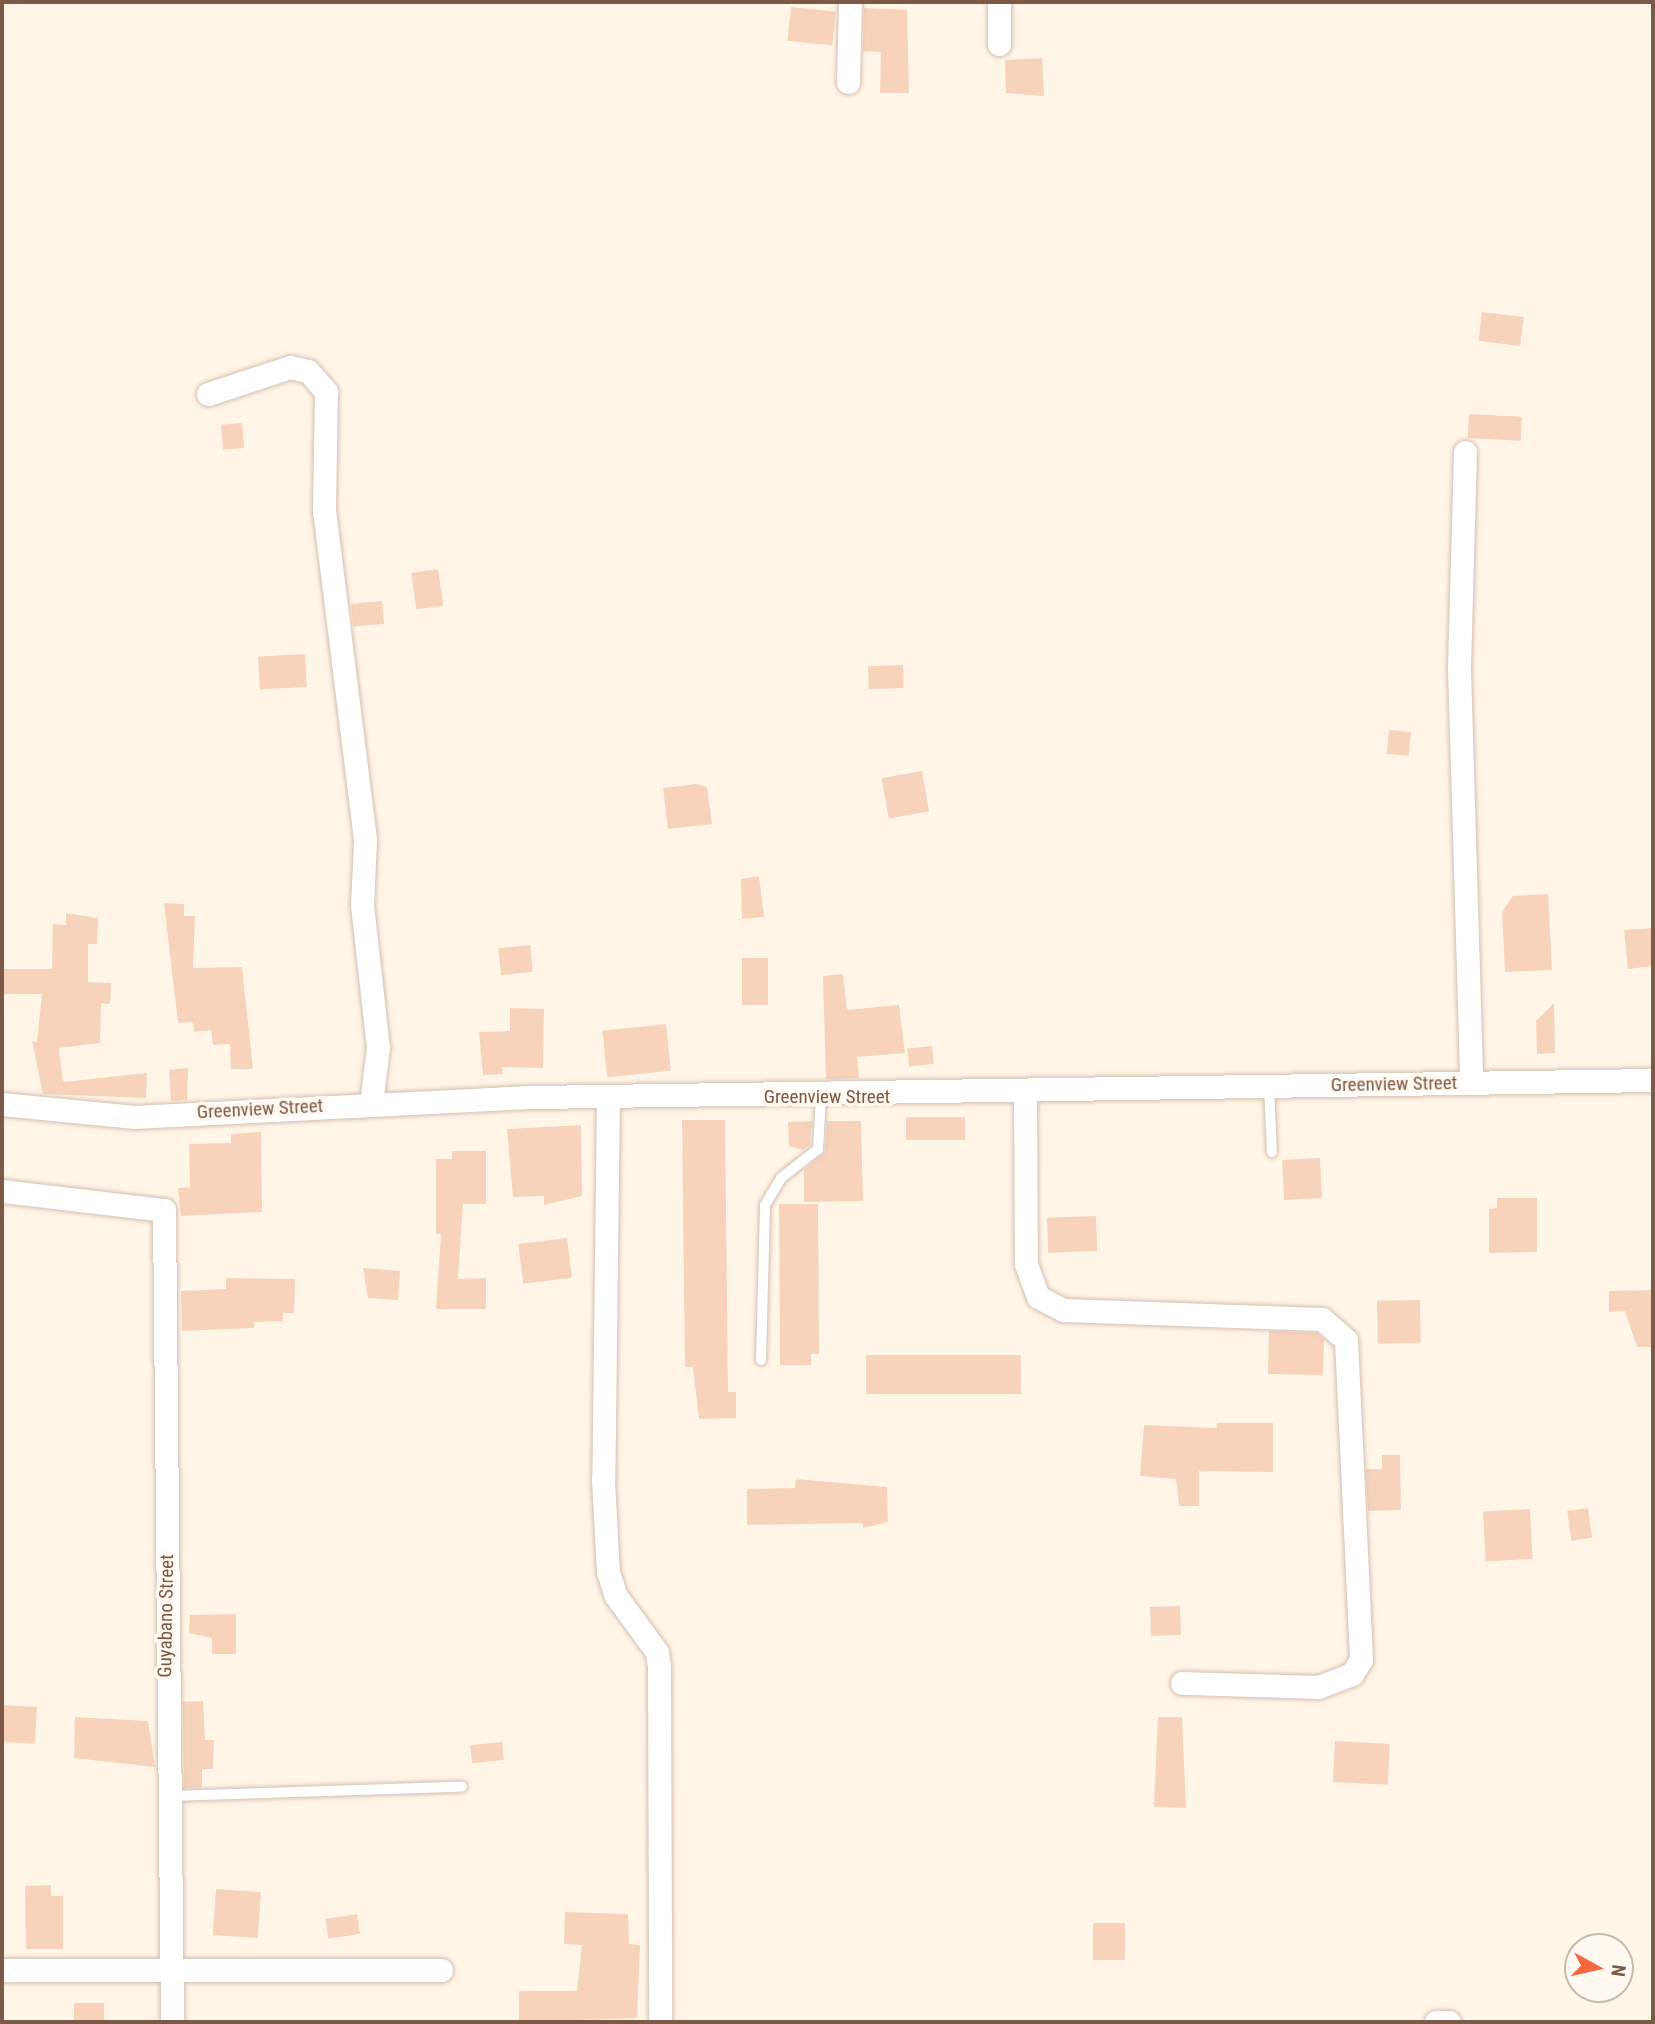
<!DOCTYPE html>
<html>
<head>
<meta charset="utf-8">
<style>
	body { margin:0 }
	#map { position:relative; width:1655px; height:2024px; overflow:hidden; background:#fff6e8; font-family:"Roboto Condensed",sans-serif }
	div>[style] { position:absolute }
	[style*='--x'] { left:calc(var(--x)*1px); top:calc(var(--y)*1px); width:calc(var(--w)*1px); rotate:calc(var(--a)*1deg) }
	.building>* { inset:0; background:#f7d3bc; transform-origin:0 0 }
	.roads { filter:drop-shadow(0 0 2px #d5bfaf) drop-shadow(0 0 2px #d5bfaf) }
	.service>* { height:10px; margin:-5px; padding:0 5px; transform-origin:5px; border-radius:5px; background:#fff }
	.minor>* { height:23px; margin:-11.5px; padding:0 11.5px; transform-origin:11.5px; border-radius:11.5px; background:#fff }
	span { translate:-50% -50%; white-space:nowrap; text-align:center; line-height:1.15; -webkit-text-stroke:7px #fff9f1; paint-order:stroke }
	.street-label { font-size:19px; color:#7d5a48 }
	.frame { position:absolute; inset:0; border:4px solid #7d5a48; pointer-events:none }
	.north { position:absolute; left:1564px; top:1933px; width:70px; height:70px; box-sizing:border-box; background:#fff9f1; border:2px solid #cbb9ad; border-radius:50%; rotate:98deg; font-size:19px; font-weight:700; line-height:28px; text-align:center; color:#7d5a48 }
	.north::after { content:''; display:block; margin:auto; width:24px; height:32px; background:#f56741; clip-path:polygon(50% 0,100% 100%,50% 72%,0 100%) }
</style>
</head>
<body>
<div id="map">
	<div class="building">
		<i style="left:791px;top:7px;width:45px;height:34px;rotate:6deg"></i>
		<i style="clip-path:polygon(864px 8px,907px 10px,909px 93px,880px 93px,881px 52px,863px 51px)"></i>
		<i style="clip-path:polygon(1042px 58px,1044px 96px,1006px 93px,1005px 60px)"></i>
		<i style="left:1482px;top:312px;width:42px;height:29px;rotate:7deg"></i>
		<i style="left:1469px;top:414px;width:53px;height:24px;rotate:3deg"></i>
		<i style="left:242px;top:423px;width:25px;height:21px;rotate:85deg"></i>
		<i style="left:438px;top:569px;width:37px;height:27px;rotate:82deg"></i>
		<i style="left:382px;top:601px;width:23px;height:31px;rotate:85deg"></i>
		<i style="left:305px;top:654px;width:33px;height:47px;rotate:87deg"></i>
		<i style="left:903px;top:665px;width:23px;height:35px;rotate:88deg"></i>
		<i style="left:1389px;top:730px;width:22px;height:24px;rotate:5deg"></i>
		<i style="left:922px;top:771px;width:41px;height:41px;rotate:80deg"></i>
		<i style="clip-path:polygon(696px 784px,707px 787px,712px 824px,668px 829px,663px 788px)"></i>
		<i style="clip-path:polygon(759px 876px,764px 917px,742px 919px,741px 879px)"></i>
		<i style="clip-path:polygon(1548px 894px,1552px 970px,1505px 972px,1502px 912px,1513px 896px)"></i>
		<i style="clip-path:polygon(164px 903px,184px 904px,184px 916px,195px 916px,193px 968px,242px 967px,253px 1069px,231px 1069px,230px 1044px,213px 1045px,211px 1030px,194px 1032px,193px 1022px,178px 1023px)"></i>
		<i style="clip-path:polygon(66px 913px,98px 918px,97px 944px,88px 944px,88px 982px,111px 983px,110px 1004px,101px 1003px,100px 1043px,59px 1048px,63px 1082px,147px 1073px,146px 1098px,43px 1094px,32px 1041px,37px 1042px,42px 994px,2px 994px,2px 969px,52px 969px,53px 924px,66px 925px)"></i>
		<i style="clip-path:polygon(1653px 928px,1653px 966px,1628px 969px,1624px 930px)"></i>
		<i style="left:530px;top:945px;width:27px;height:32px;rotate:84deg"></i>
		<i style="left:742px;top:958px;width:26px;height:47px"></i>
		<i style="clip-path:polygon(843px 974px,847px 1010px,899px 1005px,905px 1053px,857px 1057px,859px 1078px,826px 1079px,823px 976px)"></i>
		<i style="clip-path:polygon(1554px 1003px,1555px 1053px,1537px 1054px,1536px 1021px)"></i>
		<i style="clip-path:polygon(510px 1008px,544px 1009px,543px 1068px,502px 1067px,503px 1074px,483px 1075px,479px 1032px,510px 1031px)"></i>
		<i style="left:666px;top:1024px;width:47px;height:64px;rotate:84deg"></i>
		<i style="left:932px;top:1046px;width:18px;height:25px;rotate:84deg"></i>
		<i style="clip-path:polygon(188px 1068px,187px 1100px,171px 1101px,169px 1070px)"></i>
		<i style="left:906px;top:1117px;width:59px;height:23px"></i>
		<i style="clip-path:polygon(682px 1120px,725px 1120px,728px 1392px,736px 1392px,736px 1418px,699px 1419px,693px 1367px,685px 1367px)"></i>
		<i style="clip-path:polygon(812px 1121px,810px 1145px,803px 1150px,789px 1146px,788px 1122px)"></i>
		<i style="clip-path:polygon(827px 1121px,861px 1121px,863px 1201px,804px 1202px,804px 1170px,825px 1152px)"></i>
		<i style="clip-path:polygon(581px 1125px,582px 1196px,544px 1205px,544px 1196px,513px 1197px,507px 1129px)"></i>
		<i style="clip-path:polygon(261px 1132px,262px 1212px,181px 1216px,178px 1188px,190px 1187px,189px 1144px,231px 1143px,231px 1134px)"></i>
		<i style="clip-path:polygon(452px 1151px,486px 1151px,486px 1204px,463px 1204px,458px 1279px,486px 1278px,486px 1309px,436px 1309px,441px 1234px,436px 1234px,436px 1159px,452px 1159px)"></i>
		<i style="left:1320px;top:1158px;width:40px;height:38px;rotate:87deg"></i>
		<i style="clip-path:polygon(1497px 1198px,1537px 1198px,1537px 1252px,1489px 1253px,1489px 1209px,1497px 1208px)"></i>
		<i style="clip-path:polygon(779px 1204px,818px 1204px,819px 1354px,811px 1354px,811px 1365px,780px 1365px)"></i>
		<i style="left:1096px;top:1216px;width:35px;height:49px;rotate:88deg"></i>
		<i style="left:567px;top:1238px;width:40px;height:49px;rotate:83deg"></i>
		<i style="clip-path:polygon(363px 1268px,400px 1271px,398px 1300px,368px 1298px)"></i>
		<i style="clip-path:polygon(226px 1278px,295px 1279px,294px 1313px,283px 1313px,283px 1321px,254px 1322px,254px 1328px,182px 1331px,181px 1291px,226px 1289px)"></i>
		<i style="clip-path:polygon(1653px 1290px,1653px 1347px,1637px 1347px,1625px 1311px,1609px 1312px,1609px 1291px)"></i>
		<i style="left:1420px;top:1300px;width:43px;height:43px;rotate:89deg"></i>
		<i style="clip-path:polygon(1269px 1331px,1317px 1333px,1324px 1339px,1323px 1375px,1268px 1374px)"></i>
		<i style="left:1021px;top:1355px;width:39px;height:155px;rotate:90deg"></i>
		<i style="clip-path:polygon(1217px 1423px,1273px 1423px,1273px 1472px,1199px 1471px,1199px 1506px,1179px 1506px,1176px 1479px,1140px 1476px,1144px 1425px,1217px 1428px)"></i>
		<i style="clip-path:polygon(1382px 1455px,1400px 1455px,1401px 1510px,1368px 1511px,1366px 1469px,1382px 1469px)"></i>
		<i style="clip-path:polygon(796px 1479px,887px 1487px,888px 1522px,863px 1528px,863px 1523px,747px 1525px,747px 1489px,795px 1488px)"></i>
		<i style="left:1588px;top:1508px;width:30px;height:21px;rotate:82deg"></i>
		<i style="left:1530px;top:1509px;width:50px;height:47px;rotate:87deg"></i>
		<i style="left:1180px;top:1606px;width:29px;height:30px;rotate:88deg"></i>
		<i style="clip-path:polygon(236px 1614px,236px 1654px,212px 1654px,212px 1638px,189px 1633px,190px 1615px)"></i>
		<i style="clip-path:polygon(203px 1701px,205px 1740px,214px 1740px,213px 1769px,202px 1769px,202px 1787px,184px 1788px,183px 1702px)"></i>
		<i style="left:3px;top:1705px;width:34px;height:37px;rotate:3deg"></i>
		<i style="clip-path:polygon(75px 1717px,148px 1721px,155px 1767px,74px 1758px)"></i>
		<i style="clip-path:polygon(1158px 1717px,1182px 1717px,1186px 1808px,1154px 1807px)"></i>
		<i style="left:1335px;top:1741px;width:55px;height:41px;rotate:3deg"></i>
		<i style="left:502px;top:1742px;width:18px;height:32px;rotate:84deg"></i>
		<i style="clip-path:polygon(51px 1885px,51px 1896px,63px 1896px,63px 1949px,26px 1949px,25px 1886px)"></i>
		<i style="left:216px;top:1889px;width:45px;height:46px;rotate:4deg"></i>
		<i style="clip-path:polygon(565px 1912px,628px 1914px,629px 1944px,640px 1945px,637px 2018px,519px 2022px,519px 1991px,577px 1991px,582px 1945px,564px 1944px)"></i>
		<i style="left:357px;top:1914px;width:20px;height:32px;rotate:81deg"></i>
		<i style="left:1093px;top:1923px;width:32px;height:37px"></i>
		<i style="left:74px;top:2003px;width:30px;height:19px"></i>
	</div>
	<div class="roads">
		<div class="service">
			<i style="--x:1269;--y:1087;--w:65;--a:87.4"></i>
			<i style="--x:761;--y:1360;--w:155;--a:-88.5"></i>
			<i style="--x:765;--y:1205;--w:31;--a:-59"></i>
			<i style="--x:781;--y:1178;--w:47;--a:-38.1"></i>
			<i style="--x:818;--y:1149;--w:52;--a:-86.7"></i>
			<i style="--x:168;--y:1796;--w:294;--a:-1.8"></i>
		</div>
		<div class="minor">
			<i style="--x:999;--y:44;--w:42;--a:-90"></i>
			<i style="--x:848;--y:82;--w:80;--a:-88.6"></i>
			<i style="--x:208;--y:394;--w:86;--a:-18.2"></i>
			<i style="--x:290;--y:367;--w:18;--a:13"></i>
			<i style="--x:308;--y:371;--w:28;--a:49"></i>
			<i style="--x:326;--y:392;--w:118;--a:91"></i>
			<i style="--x:324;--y:510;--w:333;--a:82.9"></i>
			<i style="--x:365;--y:840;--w:65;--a:92.6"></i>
			<i style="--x:362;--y:905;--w:143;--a:83.6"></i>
			<i style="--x:378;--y:1047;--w:57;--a:97"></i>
			<i style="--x:1465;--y:452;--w:216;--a:91.6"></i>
			<i style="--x:1459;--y:668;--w:414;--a:88.3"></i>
			<i style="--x:1025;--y:1094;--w:170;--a:89.7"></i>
			<i style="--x:1026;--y:1264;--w:35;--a:70"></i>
			<i style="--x:1038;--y:1297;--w:29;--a:27"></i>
			<i style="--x:1064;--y:1310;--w:258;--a:2"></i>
			<i style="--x:1322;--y:1319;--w:32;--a:41"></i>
			<i style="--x:1346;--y:1340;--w:320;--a:87.3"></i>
			<i style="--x:1361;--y:1660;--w:17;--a:123"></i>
			<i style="--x:1352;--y:1674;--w:36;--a:159"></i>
			<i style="--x:1318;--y:1687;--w:136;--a:-178.3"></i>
			<i style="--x:608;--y:1097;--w:383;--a:90.7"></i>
			<i style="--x:603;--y:1480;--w:92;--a:86.9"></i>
			<i style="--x:608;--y:1572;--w:25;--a:72"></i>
			<i style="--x:616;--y:1596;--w:69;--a:53.8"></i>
			<i style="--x:657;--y:1652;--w:14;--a:82"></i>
			<i style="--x:659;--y:1666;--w:356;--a:89.8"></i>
			<i style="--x:2;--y:1104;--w:133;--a:5.6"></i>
			<i style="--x:134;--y:1117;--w:400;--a:-2.9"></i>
			<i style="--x:534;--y:1097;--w:1119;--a:-0.87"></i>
			<i style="--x:2;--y:1191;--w:163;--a:6.7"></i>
			<i style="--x:164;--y:1210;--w:812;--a:89.44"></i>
			<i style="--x:2;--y:1970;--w:439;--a:0"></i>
			<i style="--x:1436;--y:2022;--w:13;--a:0"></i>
		</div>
	</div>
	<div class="street-label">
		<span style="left:1394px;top:1084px;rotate:-1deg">Greenview Street</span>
		<span style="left:827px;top:1097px">Greenview Street</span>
		<span style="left:260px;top:1109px;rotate:-3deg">Greenview Street</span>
		<span style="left:166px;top:1616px;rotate:-89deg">Guyabano Street</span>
	</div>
	<div class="frame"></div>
	<div class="north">N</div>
</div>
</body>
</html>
